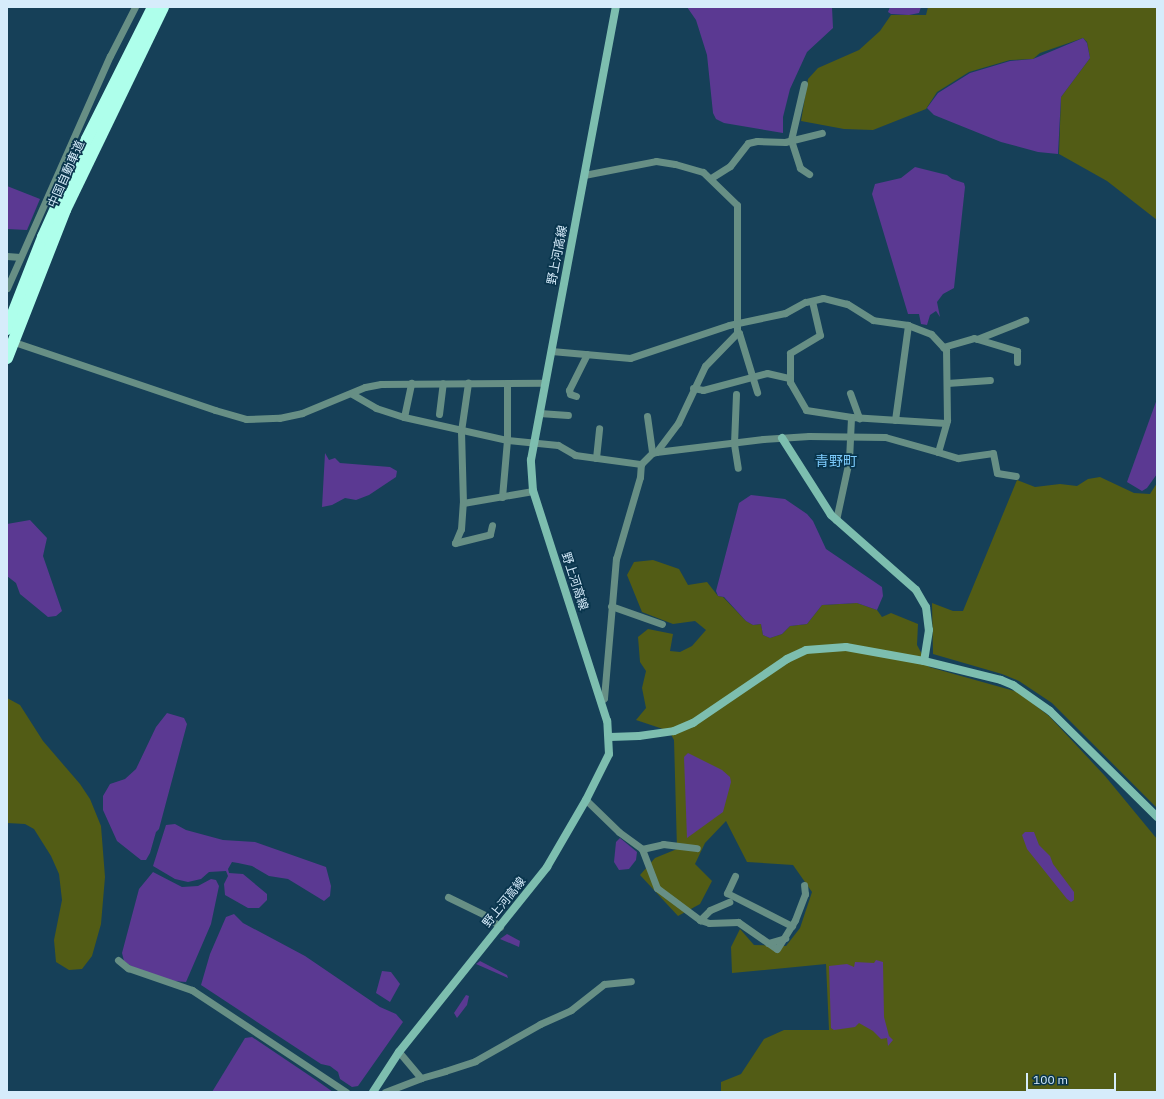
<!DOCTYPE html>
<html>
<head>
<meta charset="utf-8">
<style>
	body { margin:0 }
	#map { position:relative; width:1164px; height:1099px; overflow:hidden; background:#164058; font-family:"IBM Plex Sans","Noto Sans JP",sans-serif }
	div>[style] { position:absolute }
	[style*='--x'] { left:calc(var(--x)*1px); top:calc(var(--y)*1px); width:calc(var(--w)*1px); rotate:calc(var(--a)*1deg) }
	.green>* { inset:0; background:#525c15 }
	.water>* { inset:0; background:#5b3992 }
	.street>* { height:7px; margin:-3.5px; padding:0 3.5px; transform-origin:3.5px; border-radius:3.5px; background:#678f85 }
	.secondary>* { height:8px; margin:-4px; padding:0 4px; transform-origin:4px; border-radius:4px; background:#7dbeaf }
	.highway>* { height:12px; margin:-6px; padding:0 6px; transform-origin:6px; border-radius:6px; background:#aeffeb }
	span { translate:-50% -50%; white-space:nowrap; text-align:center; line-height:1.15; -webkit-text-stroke:3.5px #09354d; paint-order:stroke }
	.street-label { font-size:12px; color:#d6ecfb }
	.quarter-label { font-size:14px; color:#7dcbfc }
	.frame { position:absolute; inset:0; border:8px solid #d6ecfb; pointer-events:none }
	.scale { position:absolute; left:1026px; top:1073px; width:90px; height:18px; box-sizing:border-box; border:2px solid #d6ecfb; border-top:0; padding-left:5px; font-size:12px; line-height:14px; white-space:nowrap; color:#d6ecfb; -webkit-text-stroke:3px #09354d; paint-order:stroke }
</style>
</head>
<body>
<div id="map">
	<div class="green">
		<i style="clip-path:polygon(928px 7px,1157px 7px,1157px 220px,1107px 181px,1059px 154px,1061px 97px,1090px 58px,1087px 42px,1083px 38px,1040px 53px,1033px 59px,1010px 60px,969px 72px,937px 92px,926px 109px,873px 130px,844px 129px,801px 121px,808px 79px,818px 68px,859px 50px,880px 31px,891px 15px,926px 15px)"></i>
		<i style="clip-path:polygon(1100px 477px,1134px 493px,1150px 494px,1157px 483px,1157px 808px,1052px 703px,1019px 681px,1002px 674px,933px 654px,932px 603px,953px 611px,963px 611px,1017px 480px,1035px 487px,1060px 484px,1077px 486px,1088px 479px)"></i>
		<i style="clip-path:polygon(653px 560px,679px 569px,688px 585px,707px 582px,718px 596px,723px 597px,746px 621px,753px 625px,761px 624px,763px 635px,770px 638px,782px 634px,790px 626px,807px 624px,822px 605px,857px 603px,877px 610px,882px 617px,891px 613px,918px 624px,917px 645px,929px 667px,1018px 692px,1049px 716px,1105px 776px,1157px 839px,1157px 1092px,721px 1092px,721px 1082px,741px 1074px,764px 1039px,784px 1030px,829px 1030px,826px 964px,732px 973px,731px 947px,740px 929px,754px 945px,786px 946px,800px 928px,812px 892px,793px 865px,747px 862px,726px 821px,705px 843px,695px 864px,712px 881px,700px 904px,678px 916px,640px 875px,655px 858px,677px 849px,674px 740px,669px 731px,636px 720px,646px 708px,642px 688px,646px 671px,640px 662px,638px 637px,648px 629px,673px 634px,670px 651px,680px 652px,692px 646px,706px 630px,695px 621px,673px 624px,642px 612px,627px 575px,634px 562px)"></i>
		<i style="clip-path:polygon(7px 698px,20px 705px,43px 741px,80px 784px,90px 799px,101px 826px,105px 877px,101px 924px,92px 956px,82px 969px,69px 970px,56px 962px,54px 940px,62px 900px,59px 874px,51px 856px,34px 829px,25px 824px,7px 823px)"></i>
	</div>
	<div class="water">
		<i style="clip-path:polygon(687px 7px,832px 7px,833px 28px,807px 52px,790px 89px,783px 117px,783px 133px,724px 123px,716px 119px,713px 113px,707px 55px,696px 20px)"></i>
		<i style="clip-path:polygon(890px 7px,921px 7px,919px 13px,909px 15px,891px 14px,888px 12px)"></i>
		<i style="clip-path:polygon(1083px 38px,1087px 43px,1090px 58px,1061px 97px,1058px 154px,1038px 152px,1001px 142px,934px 115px,927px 108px,938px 93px,970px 73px,1010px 61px,1033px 59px)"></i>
		<i style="clip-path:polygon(915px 167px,947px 175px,952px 179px,964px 183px,965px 187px,954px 288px,943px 294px,937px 302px,940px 317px,936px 311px,930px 315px,927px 325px,921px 324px,919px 314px,908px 314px,872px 194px,875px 184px,901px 178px)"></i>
		<i style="clip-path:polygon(7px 186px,40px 199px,27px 230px,7px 229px)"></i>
		<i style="clip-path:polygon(1157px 399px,1157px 474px,1147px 488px,1142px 491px,1127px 482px)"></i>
		<i style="clip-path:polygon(325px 453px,329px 460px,335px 458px,340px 463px,390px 467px,397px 471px,396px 477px,369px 495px,356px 500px,345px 498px,332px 505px,322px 507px)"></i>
		<i style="clip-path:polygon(751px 495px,785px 499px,807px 514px,813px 521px,826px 549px,882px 587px,883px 596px,877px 610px,857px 603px,822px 605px,807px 624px,790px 626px,782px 634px,770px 638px,763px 635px,761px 624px,753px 625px,746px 621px,724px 597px,718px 596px,716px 591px,739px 503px)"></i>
		<i style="clip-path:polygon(30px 520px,47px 538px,43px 556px,62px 611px,56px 616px,48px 617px,20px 594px,16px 583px,7px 576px,7px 524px)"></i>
		<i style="clip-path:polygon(167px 713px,184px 718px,187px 724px,159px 829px,156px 832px,150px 853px,146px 860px,141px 860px,117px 841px,103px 810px,103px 796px,110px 784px,125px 779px,136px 769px,156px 727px)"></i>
		<i style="clip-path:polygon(688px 753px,722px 770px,730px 777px,731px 782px,723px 812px,687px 838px,684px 757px)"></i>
		<i style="clip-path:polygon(175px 824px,186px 830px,223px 840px,255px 842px,326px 867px,331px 886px,330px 896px,324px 901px,288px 879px,269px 876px,252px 866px,238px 863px,232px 862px,228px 869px,229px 873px,243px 874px,267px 894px,267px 900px,259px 908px,248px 908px,225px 895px,224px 884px,228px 876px,226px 871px,209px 872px,201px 879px,188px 882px,175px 879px,153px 866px,166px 825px)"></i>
		<i style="clip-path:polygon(1025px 832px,1034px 832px,1039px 845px,1050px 856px,1053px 864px,1074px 892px,1074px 900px,1071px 902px,1067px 899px,1027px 849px,1022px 835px)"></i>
		<i style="clip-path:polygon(620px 838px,637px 852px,636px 860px,629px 869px,619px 870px,614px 862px,616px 842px)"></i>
		<i style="clip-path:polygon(153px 872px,182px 887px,198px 886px,211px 879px,216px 880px,219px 886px,211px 924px,186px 982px,173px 981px,134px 968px,124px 961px,122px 953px,139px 889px)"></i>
		<i style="clip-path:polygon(234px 914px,243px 923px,305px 956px,380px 1007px,396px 1014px,403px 1022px,358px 1086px,352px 1087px,340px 1079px,338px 1072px,330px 1066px,321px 1064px,201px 985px,210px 954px,226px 917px)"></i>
		<i style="clip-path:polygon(507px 934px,520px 941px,519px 947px,500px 939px)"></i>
		<i style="clip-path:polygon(876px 960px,883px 962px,884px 1017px,889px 1036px,893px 1040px,888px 1046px,887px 1038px,881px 1039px,873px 1031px,859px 1023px,855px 1027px,834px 1030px,831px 1028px,829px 966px,847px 964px,854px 967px,855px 962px,874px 963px)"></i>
		<i style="clip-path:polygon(480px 961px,507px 975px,508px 978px,476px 964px)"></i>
		<i style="clip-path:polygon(382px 971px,391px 972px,400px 984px,390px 1002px,376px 993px)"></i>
		<i style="clip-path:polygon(466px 995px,469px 996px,467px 1005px,457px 1018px,454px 1013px)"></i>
		<i style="clip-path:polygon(252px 1037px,316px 1080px,333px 1092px,212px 1092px,245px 1038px)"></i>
	</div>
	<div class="street">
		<i style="--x:804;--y:84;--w:57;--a:103.1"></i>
		<i style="--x:791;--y:140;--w:29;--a:72"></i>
		<i style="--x:800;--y:168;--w:11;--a:34"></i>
		<i style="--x:584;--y:175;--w:73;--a:-11"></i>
		<i style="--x:656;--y:161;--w:19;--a:9"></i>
		<i style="--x:675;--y:164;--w:29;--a:16"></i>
		<i style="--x:703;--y:172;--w:47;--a:44.1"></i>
		<i style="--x:737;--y:205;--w:128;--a:90"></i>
		<i style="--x:737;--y:333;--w:46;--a:134.1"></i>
		<i style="--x:705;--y:366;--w:63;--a:115.3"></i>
		<i style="--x:678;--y:423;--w:36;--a:127"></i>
		<i style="--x:711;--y:178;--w:22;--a:-32"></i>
		<i style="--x:730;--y:166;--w:29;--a:-52"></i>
		<i style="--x:748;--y:143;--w:9;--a:-13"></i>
		<i style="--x:757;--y:141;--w:28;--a:2"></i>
		<i style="--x:785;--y:142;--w:38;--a:-14"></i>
		<i style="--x:7;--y:256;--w:13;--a:4"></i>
		<i style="--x:7;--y:288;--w:254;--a:-66.1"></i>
		<i style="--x:110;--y:56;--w:55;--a:-63"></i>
		<i style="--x:812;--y:301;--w:35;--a:77"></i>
		<i style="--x:820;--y:335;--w:35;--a:149"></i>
		<i style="--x:790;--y:353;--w:29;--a:90"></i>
		<i style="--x:790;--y:382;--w:32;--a:60"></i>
		<i style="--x:806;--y:410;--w:46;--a:8.8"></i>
		<i style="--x:851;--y:417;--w:95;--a:3.6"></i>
		<i style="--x:737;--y:333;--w:2;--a:0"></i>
		<i style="--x:739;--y:333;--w:62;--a:73"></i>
		<i style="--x:977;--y:339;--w:52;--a:-21.6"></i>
		<i style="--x:20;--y:344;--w:206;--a:18.7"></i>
		<i style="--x:215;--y:410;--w:32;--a:16"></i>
		<i style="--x:246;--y:419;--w:33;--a:-2"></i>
		<i style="--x:279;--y:418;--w:24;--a:-12"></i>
		<i style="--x:302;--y:413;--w:68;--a:-22.4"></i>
		<i style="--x:365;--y:387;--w:16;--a:-11"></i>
		<i style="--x:381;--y:384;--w:163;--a:-0.4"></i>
		<i style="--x:943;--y:347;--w:32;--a:-16"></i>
		<i style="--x:974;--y:338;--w:45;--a:16.8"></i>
		<i style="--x:1017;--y:351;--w:11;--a:90"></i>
		<i style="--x:947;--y:383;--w:43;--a:-4"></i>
		<i style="--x:693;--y:388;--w:10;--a:11"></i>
		<i style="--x:703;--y:390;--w:66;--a:-14.9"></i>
		<i style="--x:767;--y:373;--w:23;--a:13"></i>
		<i style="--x:850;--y:393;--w:27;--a:70"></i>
		<i style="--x:352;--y:394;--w:28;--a:30"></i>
		<i style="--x:376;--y:408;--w:29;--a:18"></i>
		<i style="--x:404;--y:417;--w:106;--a:12.6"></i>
		<i style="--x:507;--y:440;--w:51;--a:5.6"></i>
		<i style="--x:558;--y:445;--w:20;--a:30"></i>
		<i style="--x:575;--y:455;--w:67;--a:7.8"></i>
		<i style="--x:641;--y:464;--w:16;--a:-45"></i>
		<i style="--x:652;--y:453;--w:4;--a:-14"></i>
		<i style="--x:656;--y:452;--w:108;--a:-6.9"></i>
		<i style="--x:763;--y:439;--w:46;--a:-3.7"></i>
		<i style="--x:809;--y:436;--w:76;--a:0.8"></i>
		<i style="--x:885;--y:437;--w:55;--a:15.8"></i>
		<i style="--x:938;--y:452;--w:33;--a:-74"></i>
		<i style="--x:947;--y:420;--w:70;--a:-90.8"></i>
		<i style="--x:946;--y:350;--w:22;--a:-133"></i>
		<i style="--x:931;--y:334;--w:25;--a:-159"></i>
		<i style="--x:908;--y:325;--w:35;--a:-172"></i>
		<i style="--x:873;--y:320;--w:31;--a:-148"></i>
		<i style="--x:847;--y:304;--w:25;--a:-166"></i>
		<i style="--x:823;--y:298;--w:18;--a:167"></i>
		<i style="--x:805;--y:302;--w:23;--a:151"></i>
		<i style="--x:785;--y:313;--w:57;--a:167.9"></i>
		<i style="--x:729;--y:325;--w:104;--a:161.6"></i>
		<i style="--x:630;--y:358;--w:79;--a:-174.9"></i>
		<i style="--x:736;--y:394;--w:50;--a:92.3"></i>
		<i style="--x:734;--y:444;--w:24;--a:81"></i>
		<i style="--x:576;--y:396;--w:6;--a:-162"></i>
		<i style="--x:570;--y:394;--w:4;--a:-104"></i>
		<i style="--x:569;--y:390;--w:40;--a:-63.4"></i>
		<i style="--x:539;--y:413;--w:29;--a:4"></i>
		<i style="--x:439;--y:414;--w:31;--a:-83"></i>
		<i style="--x:647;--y:416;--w:37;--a:82"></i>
		<i style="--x:404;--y:417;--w:35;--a:-78"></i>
		<i style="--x:895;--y:420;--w:96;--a:-82.2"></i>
		<i style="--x:938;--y:452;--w:21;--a:17"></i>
		<i style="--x:958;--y:458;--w:35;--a:-8"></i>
		<i style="--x:993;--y:453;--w:20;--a:79"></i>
		<i style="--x:997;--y:473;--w:19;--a:9"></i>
		<i style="--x:596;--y:458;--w:30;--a:-84"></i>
		<i style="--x:502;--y:497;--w:57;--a:-85"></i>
		<i style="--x:507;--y:440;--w:57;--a:-90"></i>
		<i style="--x:463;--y:503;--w:71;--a:-9.7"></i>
		<i style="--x:836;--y:520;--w:61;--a:-77.8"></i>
		<i style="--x:849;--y:460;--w:43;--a:-87.3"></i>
		<i style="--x:455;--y:543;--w:15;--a:-67"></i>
		<i style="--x:461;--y:529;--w:26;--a:-86"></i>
		<i style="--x:463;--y:503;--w:72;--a:-91.6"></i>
		<i style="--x:461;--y:431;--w:49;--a:-81.7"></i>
		<i style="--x:455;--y:543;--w:36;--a:-14"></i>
		<i style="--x:490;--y:534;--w:9;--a:-77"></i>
		<i style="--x:611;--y:606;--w:54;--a:19.4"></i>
		<i style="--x:601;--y:701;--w:4;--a:-45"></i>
		<i style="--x:604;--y:698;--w:140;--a:-85.1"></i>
		<i style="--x:616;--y:559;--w:85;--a:-73.7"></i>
		<i style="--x:640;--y:477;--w:13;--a:-86"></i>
		<i style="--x:586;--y:800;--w:46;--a:44.1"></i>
		<i style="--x:619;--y:832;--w:29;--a:36"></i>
		<i style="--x:642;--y:849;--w:42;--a:69"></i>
		<i style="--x:657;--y:888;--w:54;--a:36.7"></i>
		<i style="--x:700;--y:920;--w:9;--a:18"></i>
		<i style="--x:709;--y:923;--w:29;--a:-2"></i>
		<i style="--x:738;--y:922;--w:47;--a:34.7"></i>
		<i style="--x:777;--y:949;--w:34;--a:-58"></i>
		<i style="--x:795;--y:920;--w:28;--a:-69"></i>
		<i style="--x:805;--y:894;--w:9;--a:-96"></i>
		<i style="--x:642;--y:849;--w:22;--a:-13"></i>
		<i style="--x:663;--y:844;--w:34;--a:7"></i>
		<i style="--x:735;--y:876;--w:19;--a:115"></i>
		<i style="--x:727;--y:893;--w:73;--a:26.9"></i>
		<i style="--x:448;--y:897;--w:43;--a:26"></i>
		<i style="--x:487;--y:916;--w:17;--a:40"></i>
		<i style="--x:700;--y:920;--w:14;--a:-45"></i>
		<i style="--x:710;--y:910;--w:21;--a:-23"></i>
		<i style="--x:768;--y:943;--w:18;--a:-16"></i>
		<i style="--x:118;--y:960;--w:13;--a:39"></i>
		<i style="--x:128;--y:968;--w:68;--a:19"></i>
		<i style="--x:192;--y:990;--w:185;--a:33.5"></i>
		<i style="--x:399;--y:1052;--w:34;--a:50"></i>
		<i style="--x:421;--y:1078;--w:25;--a:-16"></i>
		<i style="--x:445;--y:1071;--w:32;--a:-18"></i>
		<i style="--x:475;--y:1061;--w:75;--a:-29.6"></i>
		<i style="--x:540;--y:1024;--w:34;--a:-24"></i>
		<i style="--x:571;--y:1010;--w:42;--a:-38.2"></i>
		<i style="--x:604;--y:984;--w:27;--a:-6"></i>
		<i style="--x:385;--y:1092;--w:39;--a:-21"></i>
	</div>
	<div class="secondary">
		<i style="--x:782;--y:438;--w:91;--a:57.5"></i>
		<i style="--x:831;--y:515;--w:113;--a:41.4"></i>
		<i style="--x:916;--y:590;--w:20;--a:60"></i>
		<i style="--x:926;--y:607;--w:23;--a:83"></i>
		<i style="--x:929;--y:630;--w:31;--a:99"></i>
		<i style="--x:610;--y:737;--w:29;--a:-2"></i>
		<i style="--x:639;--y:736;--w:35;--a:-8"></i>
		<i style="--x:674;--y:731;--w:21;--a:-23"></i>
		<i style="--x:693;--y:723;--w:114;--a:-34.2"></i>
		<i style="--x:787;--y:659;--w:21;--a:-25"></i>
		<i style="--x:806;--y:650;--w:40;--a:-4.3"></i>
		<i style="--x:846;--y:647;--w:79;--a:10.2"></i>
		<i style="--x:924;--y:661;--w:79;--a:13.9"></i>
		<i style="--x:1001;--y:680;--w:13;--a:23"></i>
		<i style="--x:1013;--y:685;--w:45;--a:35.1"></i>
		<i style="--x:1050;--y:711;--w:151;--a:44.7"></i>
		<i style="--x:373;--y:1092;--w:48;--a:-57"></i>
		<i style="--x:399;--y:1052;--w:237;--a:-51.3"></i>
		<i style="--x:547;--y:867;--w:78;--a:-59.8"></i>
		<i style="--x:586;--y:800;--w:51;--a:-63.4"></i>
		<i style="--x:609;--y:754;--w:33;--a:-93"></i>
		<i style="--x:607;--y:721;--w:242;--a:-107.8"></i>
		<i style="--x:533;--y:491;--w:31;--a:-94"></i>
		<i style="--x:531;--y:460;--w:461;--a:-79.4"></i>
	</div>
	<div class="highway">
		<i style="--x:7;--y:329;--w:99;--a:-68.6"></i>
		<i style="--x:43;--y:237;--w:107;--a:-65.8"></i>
		<i style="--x:87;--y:139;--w:148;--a:-63.4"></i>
		<i style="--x:7;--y:358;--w:159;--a:-68.6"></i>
		<i style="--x:65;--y:210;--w:225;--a:-64.2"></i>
	</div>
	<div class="street-label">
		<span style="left:66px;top:174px;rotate:-66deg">中国自動車道</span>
		<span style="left:557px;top:255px;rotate:-79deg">野上河高線</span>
		<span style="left:575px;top:581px;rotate:72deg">野上河高線</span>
		<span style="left:504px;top:902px;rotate:-51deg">野上河高線</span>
	</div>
	<div class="quarter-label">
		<span style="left:836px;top:461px">青野町</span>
	</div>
	<div class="frame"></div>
	<div class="scale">100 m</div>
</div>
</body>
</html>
